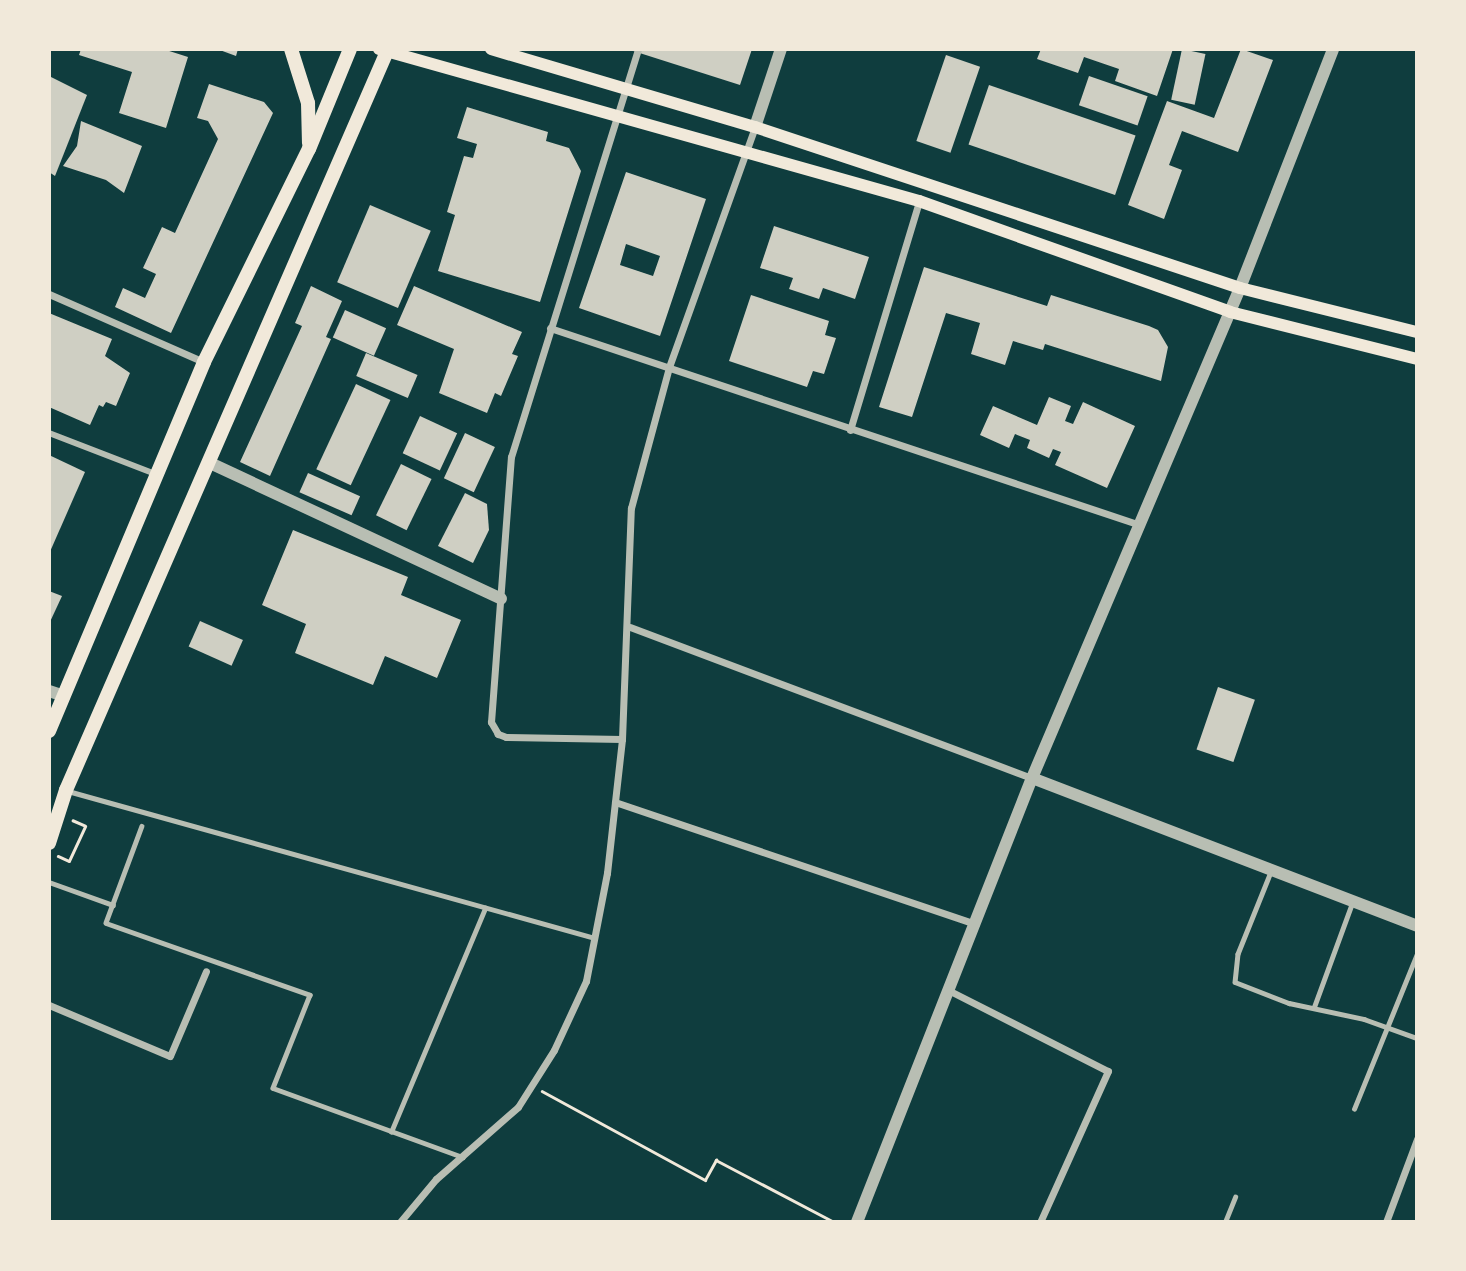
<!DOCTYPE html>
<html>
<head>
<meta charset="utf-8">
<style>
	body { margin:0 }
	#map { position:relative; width:1466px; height:1271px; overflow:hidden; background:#0f3d3e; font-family:Karla,sans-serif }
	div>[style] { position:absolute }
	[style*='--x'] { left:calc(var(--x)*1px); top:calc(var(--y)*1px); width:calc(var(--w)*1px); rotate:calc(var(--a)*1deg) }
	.building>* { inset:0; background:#cfcfc3; transform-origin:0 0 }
	.path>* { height:2.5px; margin:-1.25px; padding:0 1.25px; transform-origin:1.25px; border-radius:1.25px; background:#f1e9da }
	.service>* { height:4.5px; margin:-2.25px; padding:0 2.25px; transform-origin:2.25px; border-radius:2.25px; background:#b8beb3 }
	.pedestrian>* { height:6px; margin:-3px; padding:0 3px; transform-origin:3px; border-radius:3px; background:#b8beb3 }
	.minor>* { height:7px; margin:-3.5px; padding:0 3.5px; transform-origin:3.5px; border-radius:3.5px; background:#b8beb3 }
	.tertiary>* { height:12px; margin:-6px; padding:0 6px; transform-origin:6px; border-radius:6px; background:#b8beb3 }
	.secondary>* { height:12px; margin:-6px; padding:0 6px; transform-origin:6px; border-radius:6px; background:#f1e9da }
	.primary>* { height:14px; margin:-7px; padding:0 7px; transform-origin:7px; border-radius:7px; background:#f1e9da }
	span { translate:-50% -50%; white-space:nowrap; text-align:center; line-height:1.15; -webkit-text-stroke:6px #f1e9da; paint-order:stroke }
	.frame { position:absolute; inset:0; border:51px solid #f1e9da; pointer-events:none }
</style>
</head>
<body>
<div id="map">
	<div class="building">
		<i style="clip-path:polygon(81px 49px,163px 49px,188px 57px,166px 128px,119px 113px,132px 72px,79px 55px)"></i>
		<i style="clip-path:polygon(217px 49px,238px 49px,236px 56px)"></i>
		<i style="clip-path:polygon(627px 49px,752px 49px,740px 85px)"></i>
		<i style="clip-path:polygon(1041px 49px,1173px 49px,1157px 96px,1115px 81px,1119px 69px,1084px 57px,1078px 73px,1037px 59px)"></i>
		<i style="left:1182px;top:49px;width:24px;height:52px;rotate:12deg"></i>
		<i style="clip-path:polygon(1241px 49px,1273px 60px,1238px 152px,1182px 131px,1169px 165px,1182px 170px,1164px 219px,1128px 205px,1167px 101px,1214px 118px)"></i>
		<i style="left:946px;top:55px;width:36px;height:91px;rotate:19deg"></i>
		<i style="clip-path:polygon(49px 76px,87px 95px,55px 176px,49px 172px)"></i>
		<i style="left:1089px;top:76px;width:62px;height:31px;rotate:19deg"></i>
		<i style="clip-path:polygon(209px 84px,264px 102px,273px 113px,171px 333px,115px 307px,123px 288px,145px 298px,156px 274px,143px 268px,162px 227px,175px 233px,218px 139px,208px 121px,197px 118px)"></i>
		<i style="left:989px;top:85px;width:155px;height:63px;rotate:19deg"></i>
		<i style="clip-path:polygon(467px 107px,548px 132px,546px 141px,569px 148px,581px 171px,540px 302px,438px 271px,455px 215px,447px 212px,464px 156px,473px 158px,477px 144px,457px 138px)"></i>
		<i style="clip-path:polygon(81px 121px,142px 146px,124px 193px,106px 180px,63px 166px,77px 146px)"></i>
		<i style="clip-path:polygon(evenodd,626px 172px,706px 199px,660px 336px,579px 308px,626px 172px,626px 244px,660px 256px,653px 276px,620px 265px,626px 244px)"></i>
		<i style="left:370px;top:205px;width:66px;height:84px;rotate:23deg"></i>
		<i style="clip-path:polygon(774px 226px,869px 257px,855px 299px,823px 288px,819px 299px,789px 289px,793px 278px,760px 268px)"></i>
		<i style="clip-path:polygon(924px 267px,1047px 306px,1051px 295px,1149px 326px,1158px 330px,1168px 347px,1161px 381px,1045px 344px,1043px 350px,1013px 341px,1005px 365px,971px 354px,980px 323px,946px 313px,912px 417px,879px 407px)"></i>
		<i style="clip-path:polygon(311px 286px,342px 301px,326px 337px,331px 339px,270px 476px,240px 462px,302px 326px,295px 323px)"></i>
		<i style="clip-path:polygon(414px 286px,522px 332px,512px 354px,518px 356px,501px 396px,495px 393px,487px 413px,439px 393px,454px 349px,397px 325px)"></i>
		<i style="clip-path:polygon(751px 295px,829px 321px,825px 335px,836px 338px,824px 374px,813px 371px,807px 387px,729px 361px)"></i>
		<i style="left:345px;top:310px;width:45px;height:30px;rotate:24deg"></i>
		<i style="clip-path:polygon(49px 313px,112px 339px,105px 356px,130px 373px,116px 406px,106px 402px,103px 407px,99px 405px,90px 425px,49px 407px)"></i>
		<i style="left:366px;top:353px;width:56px;height:25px;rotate:23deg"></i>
		<i style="left:356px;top:384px;width:38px;height:94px;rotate:25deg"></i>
		<i style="clip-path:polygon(1049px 397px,1071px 406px,1065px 421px,1073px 424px,1083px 402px,1135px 426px,1107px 488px,1055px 465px,1061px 452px,1053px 449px,1049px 458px,1027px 448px,1030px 440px,1015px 434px,1009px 448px,980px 435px,993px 406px,1037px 425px)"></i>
		<i style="left:420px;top:416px;width:41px;height:41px;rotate:25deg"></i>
		<i style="left:465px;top:433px;width:33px;height:50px;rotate:25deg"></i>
		<i style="clip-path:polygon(49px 455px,85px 472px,49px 554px)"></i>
		<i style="left:401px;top:464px;width:34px;height:57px;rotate:26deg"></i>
		<i style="left:308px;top:473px;width:57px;height:21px;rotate:24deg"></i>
		<i style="clip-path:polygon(465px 493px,487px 504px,489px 530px,473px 563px,438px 546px)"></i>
		<i style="clip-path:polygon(293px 530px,408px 577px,401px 595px,461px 620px,437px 678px,385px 656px,373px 685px,295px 653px,306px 624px,262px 605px)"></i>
		<i style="clip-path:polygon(49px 591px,62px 596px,49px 624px)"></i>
		<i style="left:200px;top:621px;width:47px;height:28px;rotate:24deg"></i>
		<i style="left:1218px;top:687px;width:39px;height:66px;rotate:19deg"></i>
	</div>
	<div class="path">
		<i style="--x:58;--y:856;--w:12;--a:24"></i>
		<i style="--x:69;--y:861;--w:38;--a:-65"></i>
		<i style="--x:85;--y:826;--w:13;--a:-157"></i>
		<i style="--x:542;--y:1091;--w:186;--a:28.6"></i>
		<i style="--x:705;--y:1180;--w:23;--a:-61"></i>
		<i style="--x:716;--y:1160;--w:133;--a:27.7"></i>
	</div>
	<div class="service">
		<i style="--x:68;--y:791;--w:547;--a:15.59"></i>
		<i style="--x:142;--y:826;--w:103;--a:110.4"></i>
		<i style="--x:106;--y:923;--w:216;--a:19.4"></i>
		<i style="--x:310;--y:995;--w:100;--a:111.7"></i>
		<i style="--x:273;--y:1088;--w:202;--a:20"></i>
		<i style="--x:1271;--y:872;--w:88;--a:111.9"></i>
		<i style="--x:1238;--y:954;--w:28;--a:96"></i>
		<i style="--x:1235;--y:982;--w:58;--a:21.3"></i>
		<i style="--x:1289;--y:1003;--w:77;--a:12"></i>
		<i style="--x:1364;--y:1019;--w:56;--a:19.7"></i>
		<i style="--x:49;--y:882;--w:68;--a:19.8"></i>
		<i style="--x:1314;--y:1007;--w:111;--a:-69.9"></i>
		<i style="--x:1354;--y:1109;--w:167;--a:-67.9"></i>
		<i style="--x:391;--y:1132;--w:243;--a:-67.2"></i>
		<i style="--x:1225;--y:1222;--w:27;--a:-68"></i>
	</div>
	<div class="pedestrian">
		<i style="--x:49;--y:433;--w:114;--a:21.1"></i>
	</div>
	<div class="minor">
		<i style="--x:49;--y:294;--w:169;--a:23.7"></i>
		<i style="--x:550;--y:328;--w:619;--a:18.46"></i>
		<i style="--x:850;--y:430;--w:239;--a:-73.2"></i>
		<i style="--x:630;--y:627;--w:429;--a:20.6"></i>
		<i style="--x:622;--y:739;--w:116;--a:-179"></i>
		<i style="--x:506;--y:737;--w:9;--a:-159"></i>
		<i style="--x:498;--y:734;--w:14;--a:-120"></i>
		<i style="--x:491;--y:722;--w:266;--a:-85.7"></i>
		<i style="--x:511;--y:457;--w:427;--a:-72.7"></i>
		<i style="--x:615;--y:802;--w:381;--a:18.7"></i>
		<i style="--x:950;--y:991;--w:177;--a:26.9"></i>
		<i style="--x:1108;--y:1071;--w:166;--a:114.2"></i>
		<i style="--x:49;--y:1005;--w:131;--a:22.9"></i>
		<i style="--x:170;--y:1056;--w:92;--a:-67"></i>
		<i style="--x:400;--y:1222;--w:56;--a:-50.1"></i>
		<i style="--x:436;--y:1179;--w:109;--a:-41.3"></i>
		<i style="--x:518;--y:1107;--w:67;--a:-57.7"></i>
		<i style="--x:554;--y:1050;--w:76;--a:-65.1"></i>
		<i style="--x:586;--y:981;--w:110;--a:-79"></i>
		<i style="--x:607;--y:873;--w:135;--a:-83.6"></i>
		<i style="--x:622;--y:739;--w:231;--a:-87.8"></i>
		<i style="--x:631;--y:508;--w:146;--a:-74.9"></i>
		<i style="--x:669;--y:367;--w:255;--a:-70.3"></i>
		<i style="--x:1386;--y:1222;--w:89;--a:-69.5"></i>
	</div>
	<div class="tertiary">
		<i style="--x:755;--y:127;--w:82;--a:-71.6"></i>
		<i style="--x:210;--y:463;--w:321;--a:25"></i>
		<i style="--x:49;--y:691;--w:16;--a:18"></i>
		<i style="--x:1032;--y:778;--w:412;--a:21"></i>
		<i style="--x:857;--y:1222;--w:477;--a:-68.5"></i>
		<i style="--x:1032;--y:778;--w:532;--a:-67"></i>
		<i style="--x:1240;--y:288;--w:256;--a:-68.7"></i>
	</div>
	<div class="secondary">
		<i style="--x:379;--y:49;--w:561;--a:15.72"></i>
		<i style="--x:919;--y:201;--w:330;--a:19.6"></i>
		<i style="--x:1230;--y:312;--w:193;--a:14.1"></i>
		<i style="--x:491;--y:49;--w:275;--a:16.5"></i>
		<i style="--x:755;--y:127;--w:511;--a:18.36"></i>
		<i style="--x:1240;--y:288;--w:182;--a:14"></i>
	</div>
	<div class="primary">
		<i style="--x:291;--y:49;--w:57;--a:72.5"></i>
		<i style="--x:308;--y:103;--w:40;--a:88.6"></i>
		<i style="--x:49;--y:731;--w:400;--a:-67.2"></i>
		<i style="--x:204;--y:362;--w:237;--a:-63.8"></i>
		<i style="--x:309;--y:149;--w:108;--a:-67.7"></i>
		<i style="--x:49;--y:843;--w:56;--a:-72.2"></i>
		<i style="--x:66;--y:790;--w:808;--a:-66.51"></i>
	</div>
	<div class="frame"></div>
</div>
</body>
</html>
